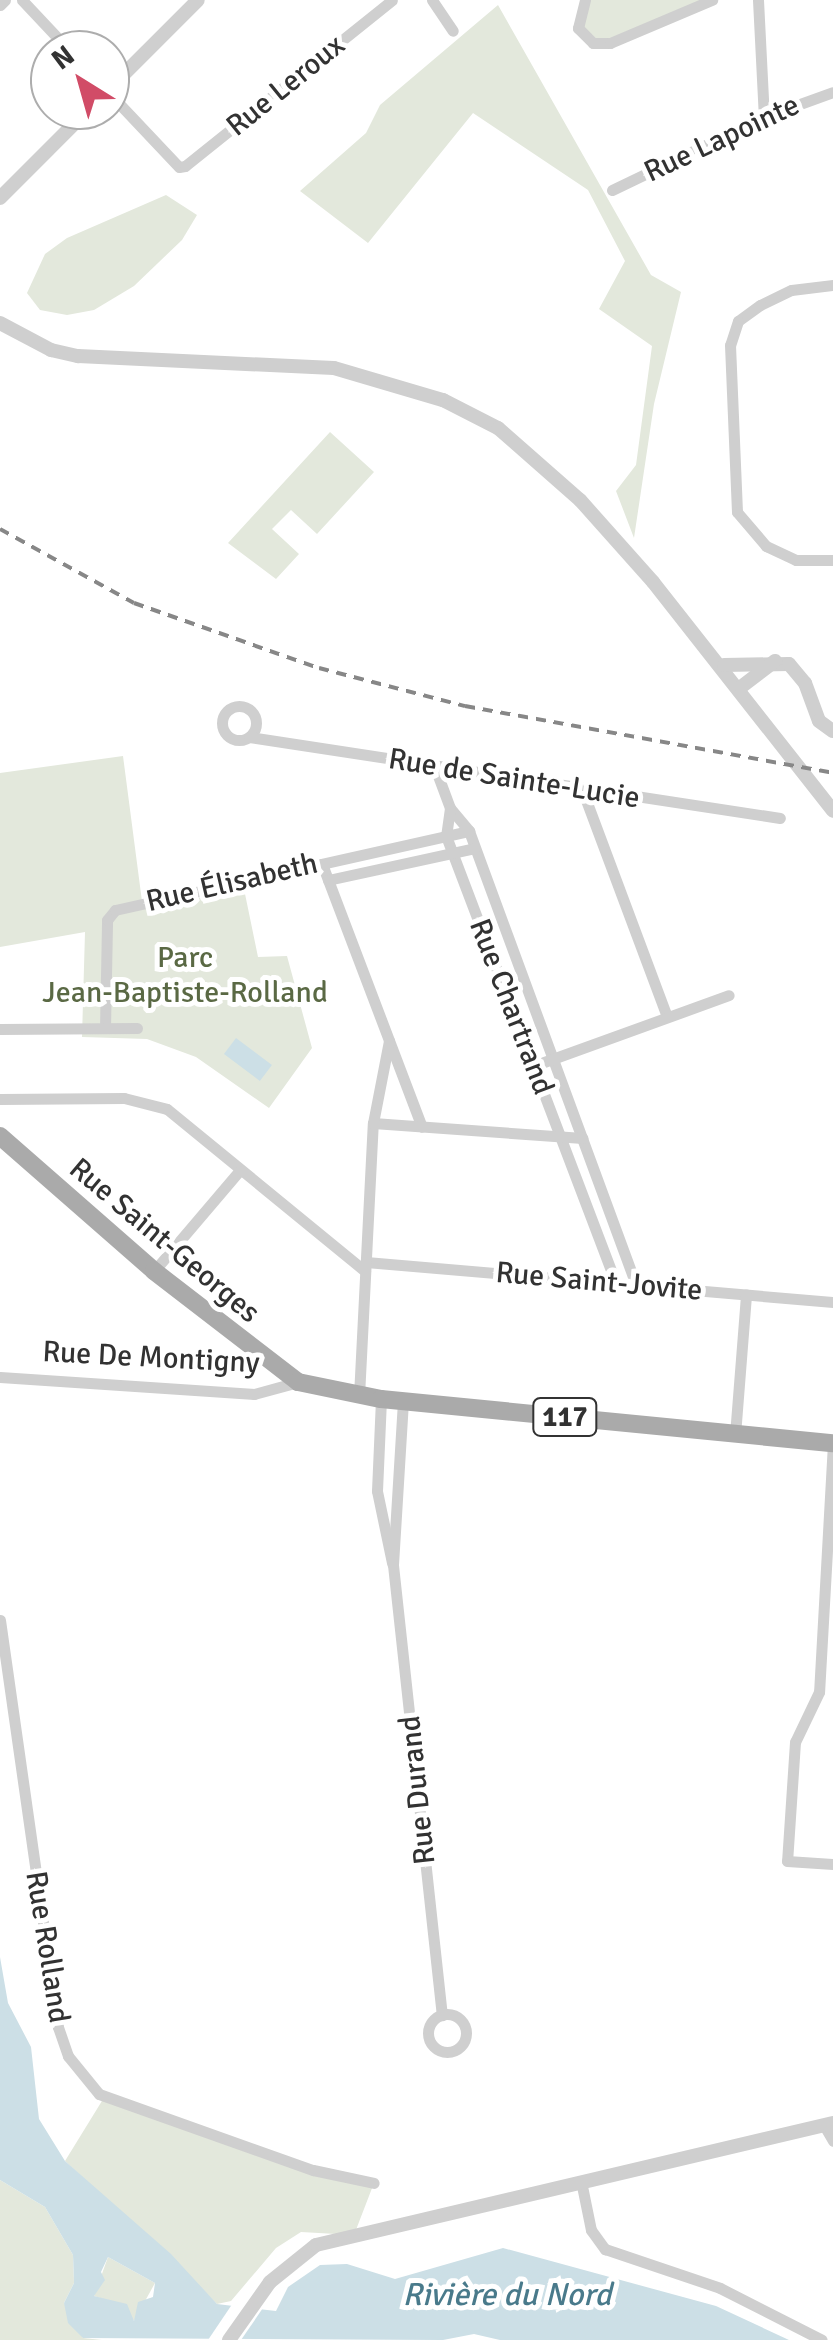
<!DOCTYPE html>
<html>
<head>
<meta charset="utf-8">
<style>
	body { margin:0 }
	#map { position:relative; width:833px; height:2340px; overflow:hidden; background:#fff; font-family:Signika,sans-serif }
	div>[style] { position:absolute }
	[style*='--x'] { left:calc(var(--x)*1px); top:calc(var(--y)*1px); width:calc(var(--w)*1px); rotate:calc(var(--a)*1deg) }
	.green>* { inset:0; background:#e3e8dc }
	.water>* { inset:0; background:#ccdfe6; transform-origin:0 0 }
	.pier>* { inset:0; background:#fff }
	.minor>* { height:11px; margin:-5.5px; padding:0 5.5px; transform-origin:5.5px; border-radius:5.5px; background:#cfcfcf }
	.minor>.ring { margin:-5.5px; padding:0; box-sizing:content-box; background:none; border:11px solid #cfcfcf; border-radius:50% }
	.tertiary>* { height:14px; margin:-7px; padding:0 7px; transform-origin:7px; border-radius:7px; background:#cfcfcf }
	.primary>* { height:18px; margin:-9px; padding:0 9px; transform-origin:9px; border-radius:9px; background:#aaa }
	.rail>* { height:4px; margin-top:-2px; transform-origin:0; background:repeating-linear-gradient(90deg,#878787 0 10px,transparent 0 18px) }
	span { translate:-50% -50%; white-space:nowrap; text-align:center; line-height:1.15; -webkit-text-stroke:10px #fff; paint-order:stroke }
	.shield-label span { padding:2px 8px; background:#fff; border:2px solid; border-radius:8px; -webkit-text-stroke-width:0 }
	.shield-label { font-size:28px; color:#323232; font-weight:700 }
	.street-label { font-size:30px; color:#323232 }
	.park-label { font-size:30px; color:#5a6944 }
	.water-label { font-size:32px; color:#497a8b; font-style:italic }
	.north { position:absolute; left:30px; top:30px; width:100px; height:100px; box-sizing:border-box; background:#fff; border:2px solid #adadad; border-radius:50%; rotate:323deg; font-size:28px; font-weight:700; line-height:40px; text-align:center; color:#323232 }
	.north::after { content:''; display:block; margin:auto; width:35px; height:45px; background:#d14c67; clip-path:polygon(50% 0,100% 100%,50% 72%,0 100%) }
</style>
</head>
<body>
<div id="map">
	<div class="green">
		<i style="clip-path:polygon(585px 0,712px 0,642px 32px,593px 43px,578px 28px)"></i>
		<i style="clip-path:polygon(498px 5px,651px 275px,681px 292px,654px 404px,634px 538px,616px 491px,636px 465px,652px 346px,599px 309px,625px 261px,588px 190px,473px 113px,368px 243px,300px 191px,366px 133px,380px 105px)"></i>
		<i style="clip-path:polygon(166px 195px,197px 215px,182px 240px,134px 286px,94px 310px,67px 315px,40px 310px,27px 293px,45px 254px,67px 238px)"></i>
		<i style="clip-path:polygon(330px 432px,374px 472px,317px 534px,291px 510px,272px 529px,299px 554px,276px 579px,228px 543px)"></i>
		<i style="clip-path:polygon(123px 756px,143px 909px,244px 889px,258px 957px,287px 956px,312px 1048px,269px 1108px,196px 1057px,147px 1039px,82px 1037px,85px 932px,0 947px,0 773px)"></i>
		<i style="clip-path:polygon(105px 2096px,313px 2170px,374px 2183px,354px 2235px,301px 2232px,276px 2248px,231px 2301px,217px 2304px,65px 2161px)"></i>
		<i style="clip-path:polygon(0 2180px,45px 2207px,73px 2255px,74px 2283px,64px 2303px,83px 2338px,102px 2340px,0 2340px)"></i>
		<i style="clip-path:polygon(108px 2257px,155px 2283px,134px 2321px,123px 2305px,94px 2296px)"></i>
	</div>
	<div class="water">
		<i style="left:236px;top:1038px;width:45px;height:20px;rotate:37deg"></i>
		<i style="clip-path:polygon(evenodd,0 1957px,8px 2003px,31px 2047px,39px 2119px,65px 2161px,171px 2254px,217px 2304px,276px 2311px,288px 2287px,320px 2265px,347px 2264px,395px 2279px,503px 2248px,716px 2306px,789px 2340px,500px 2340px,474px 2334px,443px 2340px,83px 2338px,68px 2323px,64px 2303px,74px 2283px,73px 2255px,45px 2207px,0 2180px,0 1957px,108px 2257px,155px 2283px,153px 2297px,138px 2302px,134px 2321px,127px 2304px,94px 2296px,105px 2280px,101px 2272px,108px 2257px)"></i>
	</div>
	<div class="pier">
		<i style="clip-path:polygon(237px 2297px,265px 2305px,241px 2340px,208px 2340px)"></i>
	</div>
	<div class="minor">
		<i style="--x:22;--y:0;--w:69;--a:46.8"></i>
		<i style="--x:432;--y:0;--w:37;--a:56"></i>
		<i style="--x:585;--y:0;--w:29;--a:104"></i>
		<i style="--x:578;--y:28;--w:21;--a:45"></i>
		<i style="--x:593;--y:43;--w:17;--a:0"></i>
		<i style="--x:610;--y:43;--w:111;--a:-22.9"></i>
		<i style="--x:758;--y:0;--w:117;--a:87.1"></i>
		<i style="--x:0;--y:5;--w:7;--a:-45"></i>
		<i style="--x:110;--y:94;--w:100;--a:46.6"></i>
		<i style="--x:179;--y:167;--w:6;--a:-9"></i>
		<i style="--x:185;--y:166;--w:265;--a:-38.7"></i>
		<i style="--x:612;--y:190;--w:169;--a:-25.7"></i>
		<i style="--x:764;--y:117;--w:73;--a:-19.9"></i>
		<i style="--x:833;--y:285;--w:42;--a:173.2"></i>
		<i style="--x:791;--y:290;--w:34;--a:154"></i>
		<i style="--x:760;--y:305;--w:27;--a:144"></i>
		<i style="--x:738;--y:321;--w:25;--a:108"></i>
		<i style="--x:730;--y:345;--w:167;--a:87.6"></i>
		<i style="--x:737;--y:512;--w:45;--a:49.5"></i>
		<i style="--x:766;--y:546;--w:33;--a:25"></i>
		<i style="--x:796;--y:560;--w:37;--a:0"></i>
		<i class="ring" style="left:222px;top:706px;width:23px;height:23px"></i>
		<i style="--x:249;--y:737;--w:537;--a:8.67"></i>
		<i style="--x:434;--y:765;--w:46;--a:69.6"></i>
		<i style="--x:450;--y:808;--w:30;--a:50"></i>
		<i style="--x:469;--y:831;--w:484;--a:69.8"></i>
		<i style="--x:583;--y:792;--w:240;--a:69.5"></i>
		<i style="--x:450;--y:808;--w:28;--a:98"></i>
		<i style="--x:446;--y:836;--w:478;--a:69.2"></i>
		<i style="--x:322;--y:864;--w:281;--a:69.2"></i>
		<i style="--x:328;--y:880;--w:150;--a:-12.3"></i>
		<i style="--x:105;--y:1028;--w:108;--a:-88.9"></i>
		<i style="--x:107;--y:920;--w:13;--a:-51"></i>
		<i style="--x:115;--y:910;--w:363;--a:-12.6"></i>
		<i style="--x:0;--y:1029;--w:137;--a:-0.4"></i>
		<i style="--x:533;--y:1066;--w:208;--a:-19.9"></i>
		<i style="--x:0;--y:1099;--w:124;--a:-0.5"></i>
		<i style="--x:124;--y:1098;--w:44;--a:14.3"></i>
		<i style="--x:167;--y:1109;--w:256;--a:39.3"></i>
		<i style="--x:373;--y:1123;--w:210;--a:4.1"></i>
		<i style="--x:366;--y:1262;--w:469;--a:4.9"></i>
		<i style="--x:154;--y:1271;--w:131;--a:-49.6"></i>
		<i style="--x:0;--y:1377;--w:255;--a:3.8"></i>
		<i style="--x:254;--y:1394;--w:46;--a:-15.3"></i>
		<i style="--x:359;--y:1396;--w:273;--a:-87.1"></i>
		<i style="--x:373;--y:1123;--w:84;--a:-79"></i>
		<i style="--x:381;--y:1399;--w:92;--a:92.5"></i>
		<i style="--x:377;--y:1491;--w:74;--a:78.2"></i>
		<i style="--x:403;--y:1401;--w:164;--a:93.5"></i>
		<i style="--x:393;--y:1565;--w:453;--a:83.8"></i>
		<i style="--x:735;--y:1435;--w:141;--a:-85.5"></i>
		<i style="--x:833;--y:1443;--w:249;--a:93.2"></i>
		<i style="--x:819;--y:1692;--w:55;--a:115.6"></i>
		<i style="--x:795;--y:1742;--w:119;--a:93.8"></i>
		<i style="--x:787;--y:1861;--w:46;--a:3.7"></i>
		<i style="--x:0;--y:1620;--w:411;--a:81.9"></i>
		<i style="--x:58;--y:2027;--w:31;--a:71"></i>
		<i style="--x:68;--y:2056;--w:49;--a:50.8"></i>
		<i style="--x:99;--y:2094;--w:227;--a:19.6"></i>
		<i style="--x:313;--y:2170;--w:62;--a:12"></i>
		<i class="ring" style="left:428px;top:2014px;width:27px;height:27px"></i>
		<i style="--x:825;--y:2127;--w:16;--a:60"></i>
		<i style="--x:581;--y:2181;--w:50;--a:78.5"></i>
		<i style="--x:591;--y:2230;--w:24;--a:54"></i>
		<i style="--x:605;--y:2249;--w:121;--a:18.7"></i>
		<i style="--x:720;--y:2288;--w:114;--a:27"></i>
	</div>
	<div class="tertiary">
		<i style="--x:110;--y:88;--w:124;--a:-45"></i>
		<i style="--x:0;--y:198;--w:124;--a:-45"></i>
		<i style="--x:0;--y:323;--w:58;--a:27.9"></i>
		<i style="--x:51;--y:350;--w:28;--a:13"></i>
		<i style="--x:78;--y:356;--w:256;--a:2.7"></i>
		<i style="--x:334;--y:368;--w:114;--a:16.4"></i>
		<i style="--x:443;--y:400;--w:62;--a:27"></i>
		<i style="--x:498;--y:428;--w:109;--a:41.3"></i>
		<i style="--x:580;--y:500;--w:110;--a:48.3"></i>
		<i style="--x:653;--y:582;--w:291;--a:51.8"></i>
		<i style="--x:724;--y:665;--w:65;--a:-0.9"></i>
		<i style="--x:789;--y:664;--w:25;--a:50"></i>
		<i style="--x:805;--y:683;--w:40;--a:69.8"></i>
		<i style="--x:819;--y:721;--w:17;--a:36"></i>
		<i style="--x:741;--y:687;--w:43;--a:-37.4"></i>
		<i style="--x:229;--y:2340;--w:71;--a:-54.7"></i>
		<i style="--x:270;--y:2282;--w:59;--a:-38.8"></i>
		<i style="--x:316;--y:2245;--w:531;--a:-13.28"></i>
	</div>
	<div class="primary">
		<i style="--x:0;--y:1136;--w:205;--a:41.2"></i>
		<i style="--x:154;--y:1271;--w:182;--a:37.6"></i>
		<i style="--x:298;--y:1382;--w:85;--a:11.6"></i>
		<i style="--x:381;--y:1399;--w:454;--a:5.6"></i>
	</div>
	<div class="rail">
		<i style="--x:0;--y:529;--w:153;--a:28.9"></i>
		<i style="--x:134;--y:603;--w:196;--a:19.4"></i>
		<i style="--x:319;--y:668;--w:151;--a:14.6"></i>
		<i style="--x:465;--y:706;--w:374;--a:10.3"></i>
	</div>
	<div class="shield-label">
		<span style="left:565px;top:1417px">117</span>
	</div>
	<div class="street-label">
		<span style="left:286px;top:86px;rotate:-39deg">Rue Leroux</span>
		<span style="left:722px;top:139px;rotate:-25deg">Rue Lapointe</span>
		<span style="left:514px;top:779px;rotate:9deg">Rue de Sainte-Lucie</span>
		<span style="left:232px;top:883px;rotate:-13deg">Rue Élisabeth</span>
		<span style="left:511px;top:1007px;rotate:69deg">Rue Chartrand</span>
		<span style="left:164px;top:1241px;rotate:40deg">Rue Saint-Georges</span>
		<span style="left:599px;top:1282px;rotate:5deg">Rue Saint-Jovite</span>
		<span style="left:151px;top:1358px;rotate:3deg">Rue De Montigny</span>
		<span style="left:418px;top:1790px;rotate:-96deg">Rue Durand</span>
		<span style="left:47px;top:1947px;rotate:81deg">Rue Rolland</span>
	</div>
	<div class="park-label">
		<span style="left:185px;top:975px">Parc<br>Jean-Baptiste-Rolland</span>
	</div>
	<div class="water-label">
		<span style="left:507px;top:2295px">Rivière du Nord</span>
	</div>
	<div class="north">N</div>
</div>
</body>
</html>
